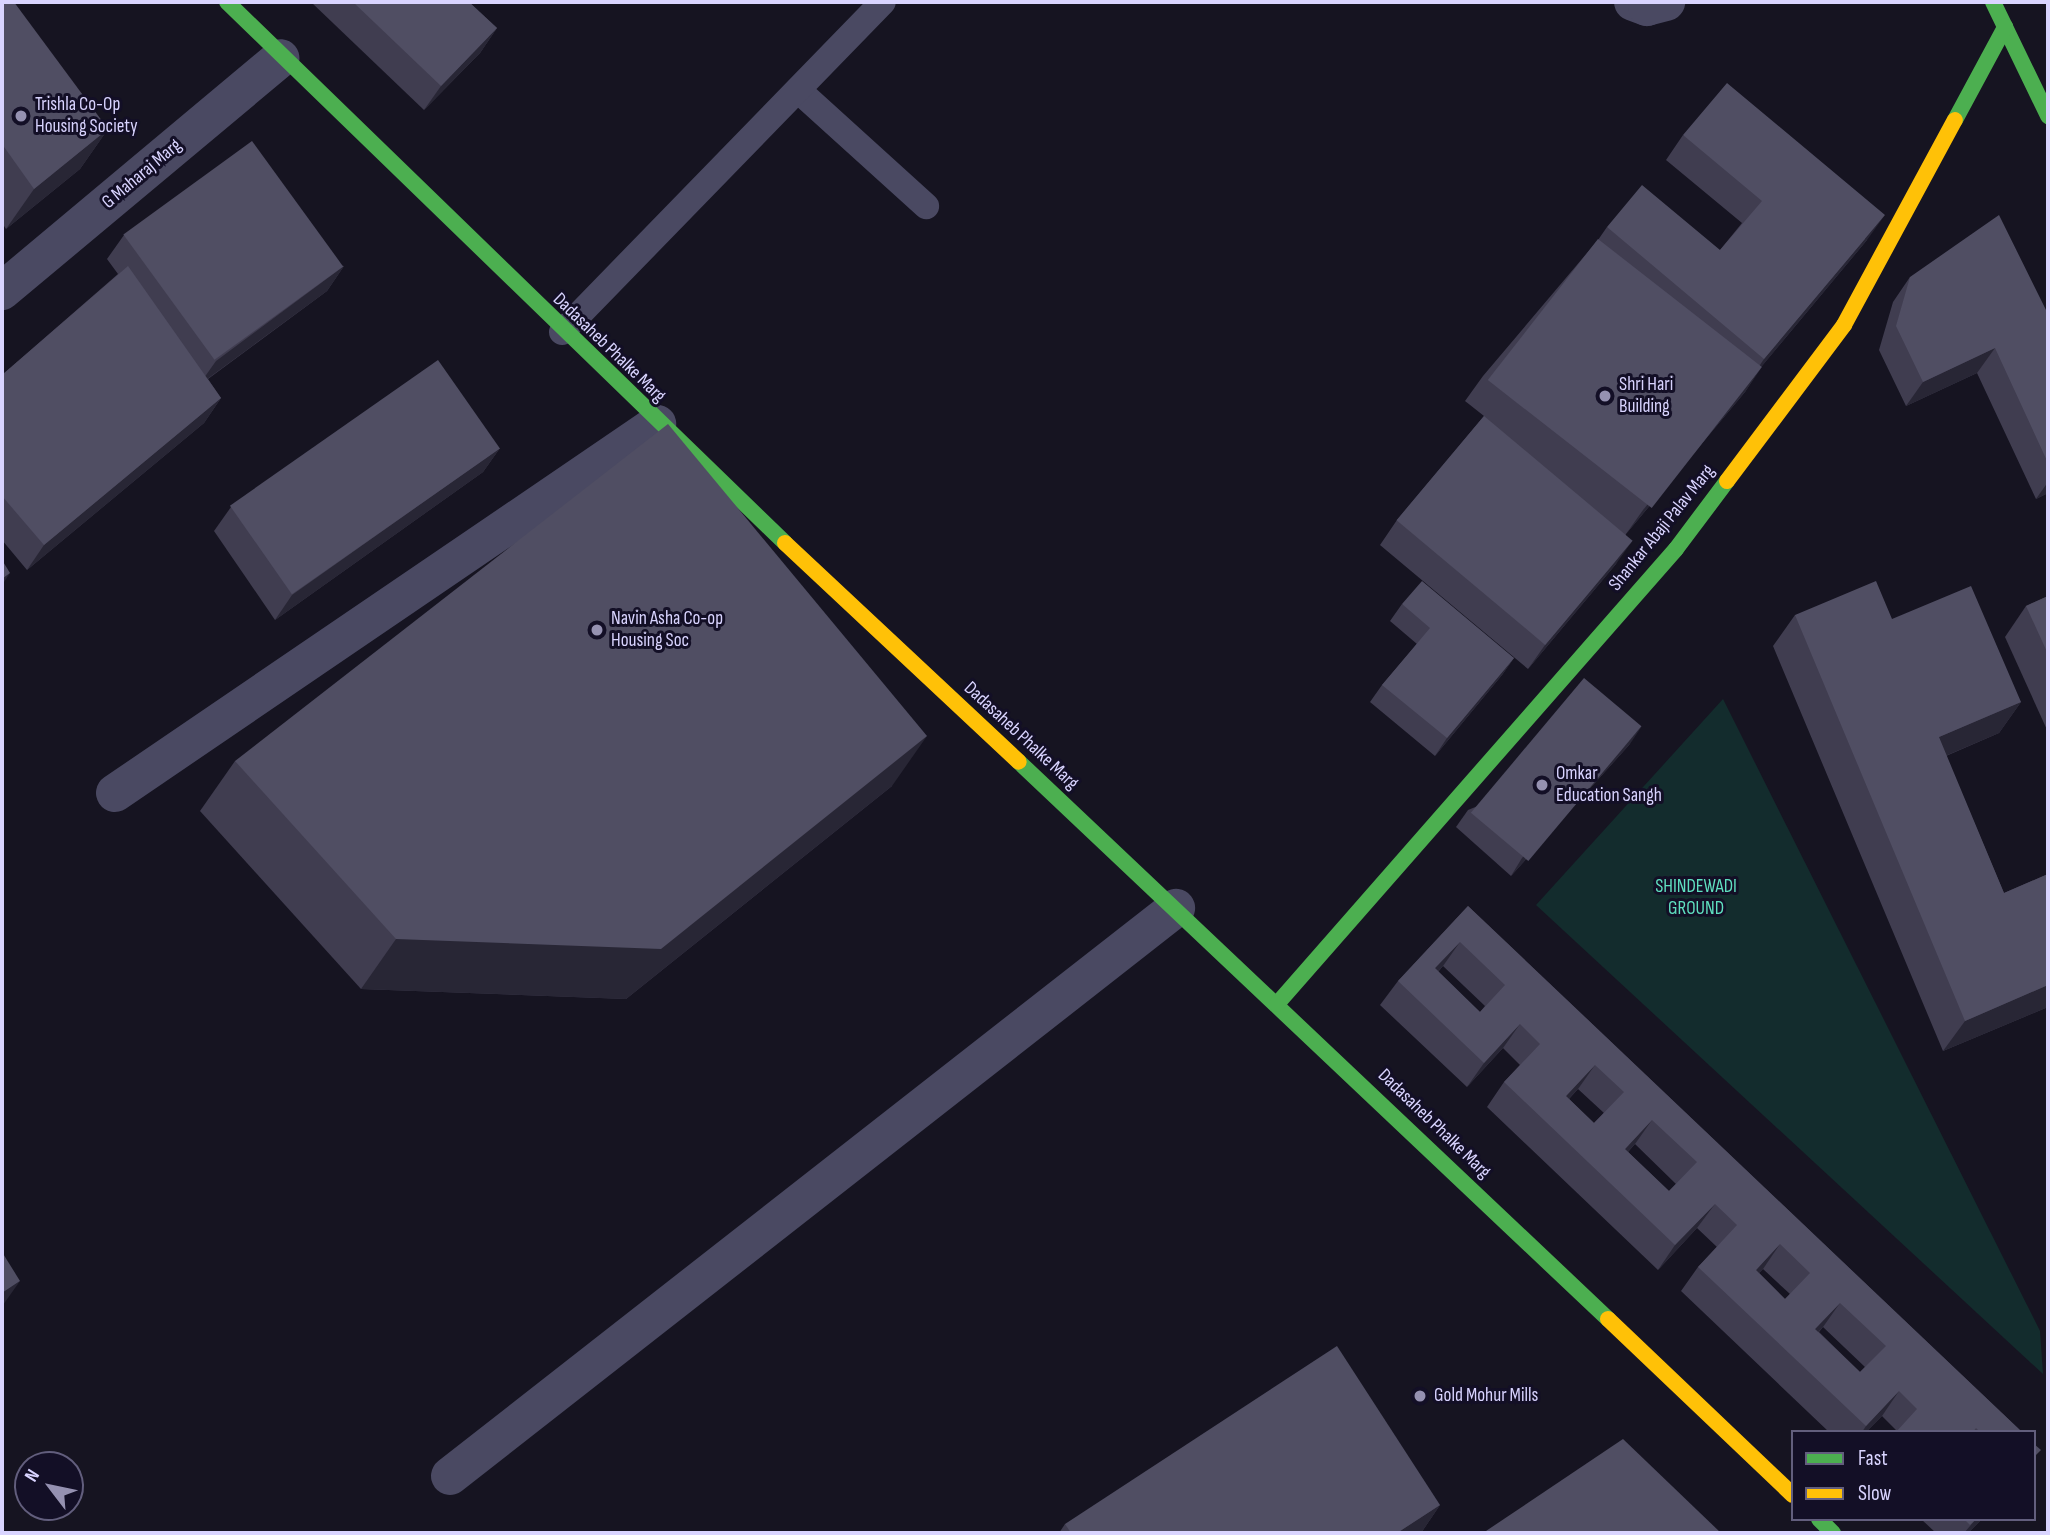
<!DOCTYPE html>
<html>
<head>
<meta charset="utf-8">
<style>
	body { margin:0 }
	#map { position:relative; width:2050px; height:1535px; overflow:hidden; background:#161421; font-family:"Sofia Sans Condensed",sans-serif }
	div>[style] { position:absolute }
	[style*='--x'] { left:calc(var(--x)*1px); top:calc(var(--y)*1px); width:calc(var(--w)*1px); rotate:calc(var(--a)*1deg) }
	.green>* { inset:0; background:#132c2d }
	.lane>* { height:26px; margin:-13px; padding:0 13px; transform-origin:13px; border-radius:13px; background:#4a4962 }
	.street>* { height:38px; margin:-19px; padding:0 19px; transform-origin:19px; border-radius:19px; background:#4a4962 }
	.fast>* { height:16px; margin:-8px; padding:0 8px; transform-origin:8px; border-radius:8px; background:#4caf50 }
	.slow>* { height:16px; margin:-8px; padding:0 8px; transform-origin:8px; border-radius:8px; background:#ffc107 }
	.wall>* { inset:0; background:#403d50 }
	.shaded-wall>* { inset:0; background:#282635 }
	.building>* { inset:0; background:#504e63; transform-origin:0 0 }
	.dots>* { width:19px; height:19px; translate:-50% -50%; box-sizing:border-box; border:4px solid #130f26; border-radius:50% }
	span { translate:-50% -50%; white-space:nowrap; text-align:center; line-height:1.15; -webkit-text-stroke:6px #130f26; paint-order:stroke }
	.poi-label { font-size:19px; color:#d9d4ff }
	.left { translate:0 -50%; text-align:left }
	.street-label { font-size:19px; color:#d9d4ff }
	.park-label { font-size:19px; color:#5fe0c0 }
	.frame { position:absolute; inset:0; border:4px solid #d9d4ff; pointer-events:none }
	.legend { position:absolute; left:1791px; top:1430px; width:245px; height:91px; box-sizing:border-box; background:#130f26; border:2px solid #625e7d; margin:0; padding:9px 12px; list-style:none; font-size:21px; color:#d9d4ff }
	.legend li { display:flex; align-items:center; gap:14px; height:35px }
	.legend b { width:35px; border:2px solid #625e7d }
	.north { position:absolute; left:14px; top:1451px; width:70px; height:70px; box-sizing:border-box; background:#130f26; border:2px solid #625e7d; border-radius:50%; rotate:302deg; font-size:19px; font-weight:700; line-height:28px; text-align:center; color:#d9d4ff }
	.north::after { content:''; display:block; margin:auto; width:24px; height:32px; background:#9591b1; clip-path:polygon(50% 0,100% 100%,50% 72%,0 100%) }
</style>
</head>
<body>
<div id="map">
	<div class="green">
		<i style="clip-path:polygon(1723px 699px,2040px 1331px,2043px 1374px,1536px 905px)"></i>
	</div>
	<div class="lane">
		<i style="--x:798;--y:90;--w:173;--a:42.2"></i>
		<i style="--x:562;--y:332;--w:460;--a:-45.8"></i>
	</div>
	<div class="street">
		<i style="--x:1633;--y:2;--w:15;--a:20"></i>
		<i style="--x:1647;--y:7;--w:20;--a:-15"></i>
		<i style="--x:2;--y:291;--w:363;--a:-39.9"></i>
		<i style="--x:115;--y:793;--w:656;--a:-34.25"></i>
		<i style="--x:450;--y:1476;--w:922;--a:-38.04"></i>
	</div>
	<div class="fast">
		<i style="--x:227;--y:2;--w:777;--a:44.11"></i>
		<i style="--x:1993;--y:2;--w:127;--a:64.2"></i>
		<i style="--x:1955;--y:120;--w:106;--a:-61.7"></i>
		<i style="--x:1019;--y:762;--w:811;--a:43.4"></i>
		<i style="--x:1277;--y:1004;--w:605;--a:-48.75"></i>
		<i style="--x:1676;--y:549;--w:85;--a:-53.1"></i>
		<i style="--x:1819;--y:1519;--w:20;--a:45"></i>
	</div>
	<div class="slow">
		<i style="--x:1727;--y:481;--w:195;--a:-53.1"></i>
		<i style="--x:1844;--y:325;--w:233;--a:-61.6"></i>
		<i style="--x:785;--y:543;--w:320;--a:43.1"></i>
		<i style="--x:1608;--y:1319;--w:255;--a:43.6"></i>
	</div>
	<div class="wall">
		<i style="clip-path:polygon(2px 2px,108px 129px,80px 169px,6px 229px,2px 223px)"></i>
		<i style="clip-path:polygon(311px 2px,469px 2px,497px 28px,480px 53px,424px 110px)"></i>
		<i style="clip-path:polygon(1683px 135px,1867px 240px,1761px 367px,1745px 392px,1626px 534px,1616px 564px,1528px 669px,1380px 545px,1397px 520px,1484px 416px,1465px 401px,1483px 376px,1598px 240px,1607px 227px,1720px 250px,1742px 223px,1666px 160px)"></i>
		<i style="clip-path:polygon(124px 235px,344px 266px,327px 291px,208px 379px,221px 398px,204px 423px,27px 570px,2px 540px,2px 375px,118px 274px,107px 259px)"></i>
		<i style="clip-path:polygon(1910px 277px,2048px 314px,2048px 493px,2036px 499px,1977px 373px,1906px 406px,1879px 350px,1893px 302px)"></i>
		<i style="clip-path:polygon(500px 448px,483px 472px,275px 620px,214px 531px,231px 507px)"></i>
		<i style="clip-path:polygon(2048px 596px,2048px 732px,2005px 637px,2026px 606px)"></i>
		<i style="clip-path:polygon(1402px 604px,1514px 658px,1502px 675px,1435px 756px,1370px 702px,1382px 685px,1417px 644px,1390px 621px)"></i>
		<i style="clip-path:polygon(1795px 615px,1892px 619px,2021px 702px,1999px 733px,1946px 756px,2004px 893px,2048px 874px,2048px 1007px,1943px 1051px,1773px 646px)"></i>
		<i style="clip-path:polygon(1630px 744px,1511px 876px,1456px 827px,1468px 810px)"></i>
		<i style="clip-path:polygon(235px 761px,892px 786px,626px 999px,361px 989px,200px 811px)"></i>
		<i style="clip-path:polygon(evenodd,1468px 906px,2022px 1432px,1896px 1432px,1897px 1431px,1882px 1416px,1866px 1432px,1829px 1432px,1681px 1291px,1698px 1267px,1717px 1247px,1697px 1228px,1658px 1270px,1487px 1107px,1504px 1082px,1520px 1065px,1503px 1048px,1467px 1087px,1380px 1005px,1398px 981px,1468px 906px,1443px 966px,1485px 1006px,1480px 1012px,1438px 972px,1443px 966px,1468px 906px,1578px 1089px,1604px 1113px,1594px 1123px,1569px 1099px,1578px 1089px,1468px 906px,1635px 1144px,1676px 1184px,1669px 1191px,1628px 1152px,1635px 1144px,1468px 906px,1763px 1269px,1790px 1294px,1785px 1299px,1759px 1273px,1763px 1269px,1468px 906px,1823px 1327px,1865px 1367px,1860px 1372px,1819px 1332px,1823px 1327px)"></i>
		<i style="clip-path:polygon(1440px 1505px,1421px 1533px,1059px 1533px,1065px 1524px)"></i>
		<i style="clip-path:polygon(1921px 1519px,1982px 1519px,1968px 1533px,1936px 1533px)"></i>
	</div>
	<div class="shaded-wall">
		<i style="clip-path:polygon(497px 28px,480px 53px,424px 110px,441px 86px)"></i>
		<i style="clip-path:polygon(108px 129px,80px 169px,6px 229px,34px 189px)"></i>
		<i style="clip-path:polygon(1885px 215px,1867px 240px,1747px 384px,1764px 359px)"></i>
		<i style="clip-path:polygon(344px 266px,327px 291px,199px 385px,216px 361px)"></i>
		<i style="clip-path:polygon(1995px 348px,1977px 373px,1906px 406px,1923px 382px)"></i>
		<i style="clip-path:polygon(1762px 367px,1745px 392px,1626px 534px,1643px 510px)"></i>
		<i style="clip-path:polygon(221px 398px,204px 423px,27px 570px,44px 545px)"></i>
		<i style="clip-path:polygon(500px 448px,483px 472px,275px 620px,292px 595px)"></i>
		<i style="clip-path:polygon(2048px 482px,2048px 493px,2036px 499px)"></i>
		<i style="clip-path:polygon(1633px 540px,1616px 564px,1528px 669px,1545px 645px)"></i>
		<i style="clip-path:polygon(10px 573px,2px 585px,2px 579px)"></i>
		<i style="clip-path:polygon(1514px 658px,1502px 675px,1435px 756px,1447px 738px)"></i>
		<i style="clip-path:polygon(2021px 702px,1999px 733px,1917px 768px,1939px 737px)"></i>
		<i style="clip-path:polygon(1642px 726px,1630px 744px,1511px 876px,1522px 858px)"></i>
		<i style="clip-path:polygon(927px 736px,892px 786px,626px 999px,361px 989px,396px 939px)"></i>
		<i style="clip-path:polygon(1460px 942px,1443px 966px,1418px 993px,1435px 968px)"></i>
		<i style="clip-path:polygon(2048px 985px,2048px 1007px,1943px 1051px,1965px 1021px)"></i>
		<i style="clip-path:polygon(1520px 1024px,1503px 1048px,1467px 1087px,1484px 1063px)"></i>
		<i style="clip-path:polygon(1595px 1065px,1578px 1089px,1549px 1120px,1566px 1096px)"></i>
		<i style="clip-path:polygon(1652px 1120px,1635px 1144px,1608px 1173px,1625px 1149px)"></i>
		<i style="clip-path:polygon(1715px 1204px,1697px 1228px,1658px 1270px,1675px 1245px)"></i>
		<i style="clip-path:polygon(1780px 1244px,1763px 1269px,1739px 1294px,1756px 1270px)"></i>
		<i style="clip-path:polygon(20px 1281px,3px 1305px,2px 1306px,2px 1293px)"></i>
		<i style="clip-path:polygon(1840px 1303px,1823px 1327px,1798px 1353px,1815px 1329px)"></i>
		<i style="clip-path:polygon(1899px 1391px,1882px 1416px,1866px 1432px,1862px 1432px,1866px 1426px)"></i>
		<i style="clip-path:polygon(1440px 1505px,1421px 1533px,1397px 1533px)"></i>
		<i style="clip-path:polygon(1976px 1519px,1982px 1519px,1968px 1533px,1964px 1533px)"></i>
	</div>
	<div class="building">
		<i style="clip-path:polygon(2px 2px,14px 2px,108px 129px,34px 189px,2px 144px)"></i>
		<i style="clip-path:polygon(353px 2px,469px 2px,497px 28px,441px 86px)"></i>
		<i style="clip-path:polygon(1727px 83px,1885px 215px,1764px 359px,1607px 227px,1642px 185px,1720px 250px,1762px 201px,1683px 135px)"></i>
		<i style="left:252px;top:141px;width:155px;height:159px;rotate:54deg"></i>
		<i style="clip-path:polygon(1999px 215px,2048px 314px,2048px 463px,1995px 348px,1923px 382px,1896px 326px,1910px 277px)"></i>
		<i style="left:1598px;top:239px;width:208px;height:179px;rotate:38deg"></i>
		<i style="clip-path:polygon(128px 266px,221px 398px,44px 545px,2px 496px,2px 375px)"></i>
		<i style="left:438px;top:360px;width:108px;height:254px;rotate:55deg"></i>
		<i style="left:1484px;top:416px;width:194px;height:136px;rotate:40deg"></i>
		<i style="clip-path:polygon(668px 424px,927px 736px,661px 949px,396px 939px,235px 761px)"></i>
		<i style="clip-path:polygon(2px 560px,10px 573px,2px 579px)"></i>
		<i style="clip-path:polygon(1422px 581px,1514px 658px,1447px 738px,1382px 685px,1430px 628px,1402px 604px)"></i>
		<i style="clip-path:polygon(1876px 581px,1892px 619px,1971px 586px,2021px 702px,1939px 737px,2004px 893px,2048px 874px,2048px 985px,1965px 1021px,1795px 615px)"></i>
		<i style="clip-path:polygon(2048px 596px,2048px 654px,2026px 606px)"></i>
		<i style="left:1584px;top:678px;width:75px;height:176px;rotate:40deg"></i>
		<i style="clip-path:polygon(evenodd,1468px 906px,2022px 1432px,1980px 1432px,1976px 1428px,1973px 1432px,1896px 1432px,1917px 1409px,1899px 1391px,1866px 1426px,1698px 1267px,1737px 1225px,1715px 1204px,1675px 1245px,1504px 1082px,1540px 1044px,1520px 1024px,1484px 1063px,1398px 981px,1468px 906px,1460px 942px,1505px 985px,1480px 1012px,1435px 968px,1460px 942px,1468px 906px,1595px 1065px,1624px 1092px,1594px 1123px,1566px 1096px,1595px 1065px,1468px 906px,1652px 1120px,1697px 1162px,1669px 1191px,1625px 1149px,1652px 1120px,1468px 906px,1780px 1244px,1810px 1273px,1785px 1299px,1756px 1270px,1780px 1244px,1468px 906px,1840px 1303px,1886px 1346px,1860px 1372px,1815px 1329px,1840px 1303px)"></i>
		<i style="clip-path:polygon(2px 1252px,20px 1281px,2px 1293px)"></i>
		<i style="clip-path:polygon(1337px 1346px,1440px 1505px,1397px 1533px,1071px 1533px,1065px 1524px)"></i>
		<i style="clip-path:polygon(1623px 1439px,1721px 1533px,1483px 1533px)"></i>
		<i style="clip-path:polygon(2034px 1444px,2041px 1450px,2034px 1457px)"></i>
		<i style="clip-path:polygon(1964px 1519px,1976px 1519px,1970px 1525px)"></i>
	</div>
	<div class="dots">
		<i style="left:21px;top:116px;background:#9591b1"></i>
		<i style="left:1605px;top:396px;background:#9591b1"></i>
		<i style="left:597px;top:630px;background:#9591b1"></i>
		<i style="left:1542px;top:785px;background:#9591b1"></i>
		<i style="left:1420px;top:1396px;background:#9591b1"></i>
	</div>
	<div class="poi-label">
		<span class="left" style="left:35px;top:116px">Trishla Co-Op<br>Housing Society</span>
		<span class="left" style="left:1619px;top:396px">Shri Hari<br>Building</span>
		<span class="left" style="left:611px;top:630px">Navin Asha Co-op<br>Housing Soc</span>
		<span class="left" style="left:1556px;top:785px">Omkar<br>Education Sangh</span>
		<span class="left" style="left:1434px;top:1396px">Gold Mohur Mills</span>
	</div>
	<div class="street-label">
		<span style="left:142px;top:174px;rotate:-40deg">G Maharaj Marg</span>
		<span style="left:609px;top:348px;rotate:44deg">Dadasaheb Phalke Marg</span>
		<span style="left:1662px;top:528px;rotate:-51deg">Shankar Abaji Palav Marg</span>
		<span style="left:1021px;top:736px;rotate:43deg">Dadasaheb Phalke Marg</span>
		<span style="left:1434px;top:1124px;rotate:44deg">Dadasaheb Phalke Marg</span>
	</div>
	<div class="park-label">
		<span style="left:1696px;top:898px">SHINDEWADI<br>GROUND</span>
	</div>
	<div class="frame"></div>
	<ul class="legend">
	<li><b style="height:9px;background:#4caf50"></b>Fast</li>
	<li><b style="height:9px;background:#ffc107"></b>Slow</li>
	</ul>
	<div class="north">N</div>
</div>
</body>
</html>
